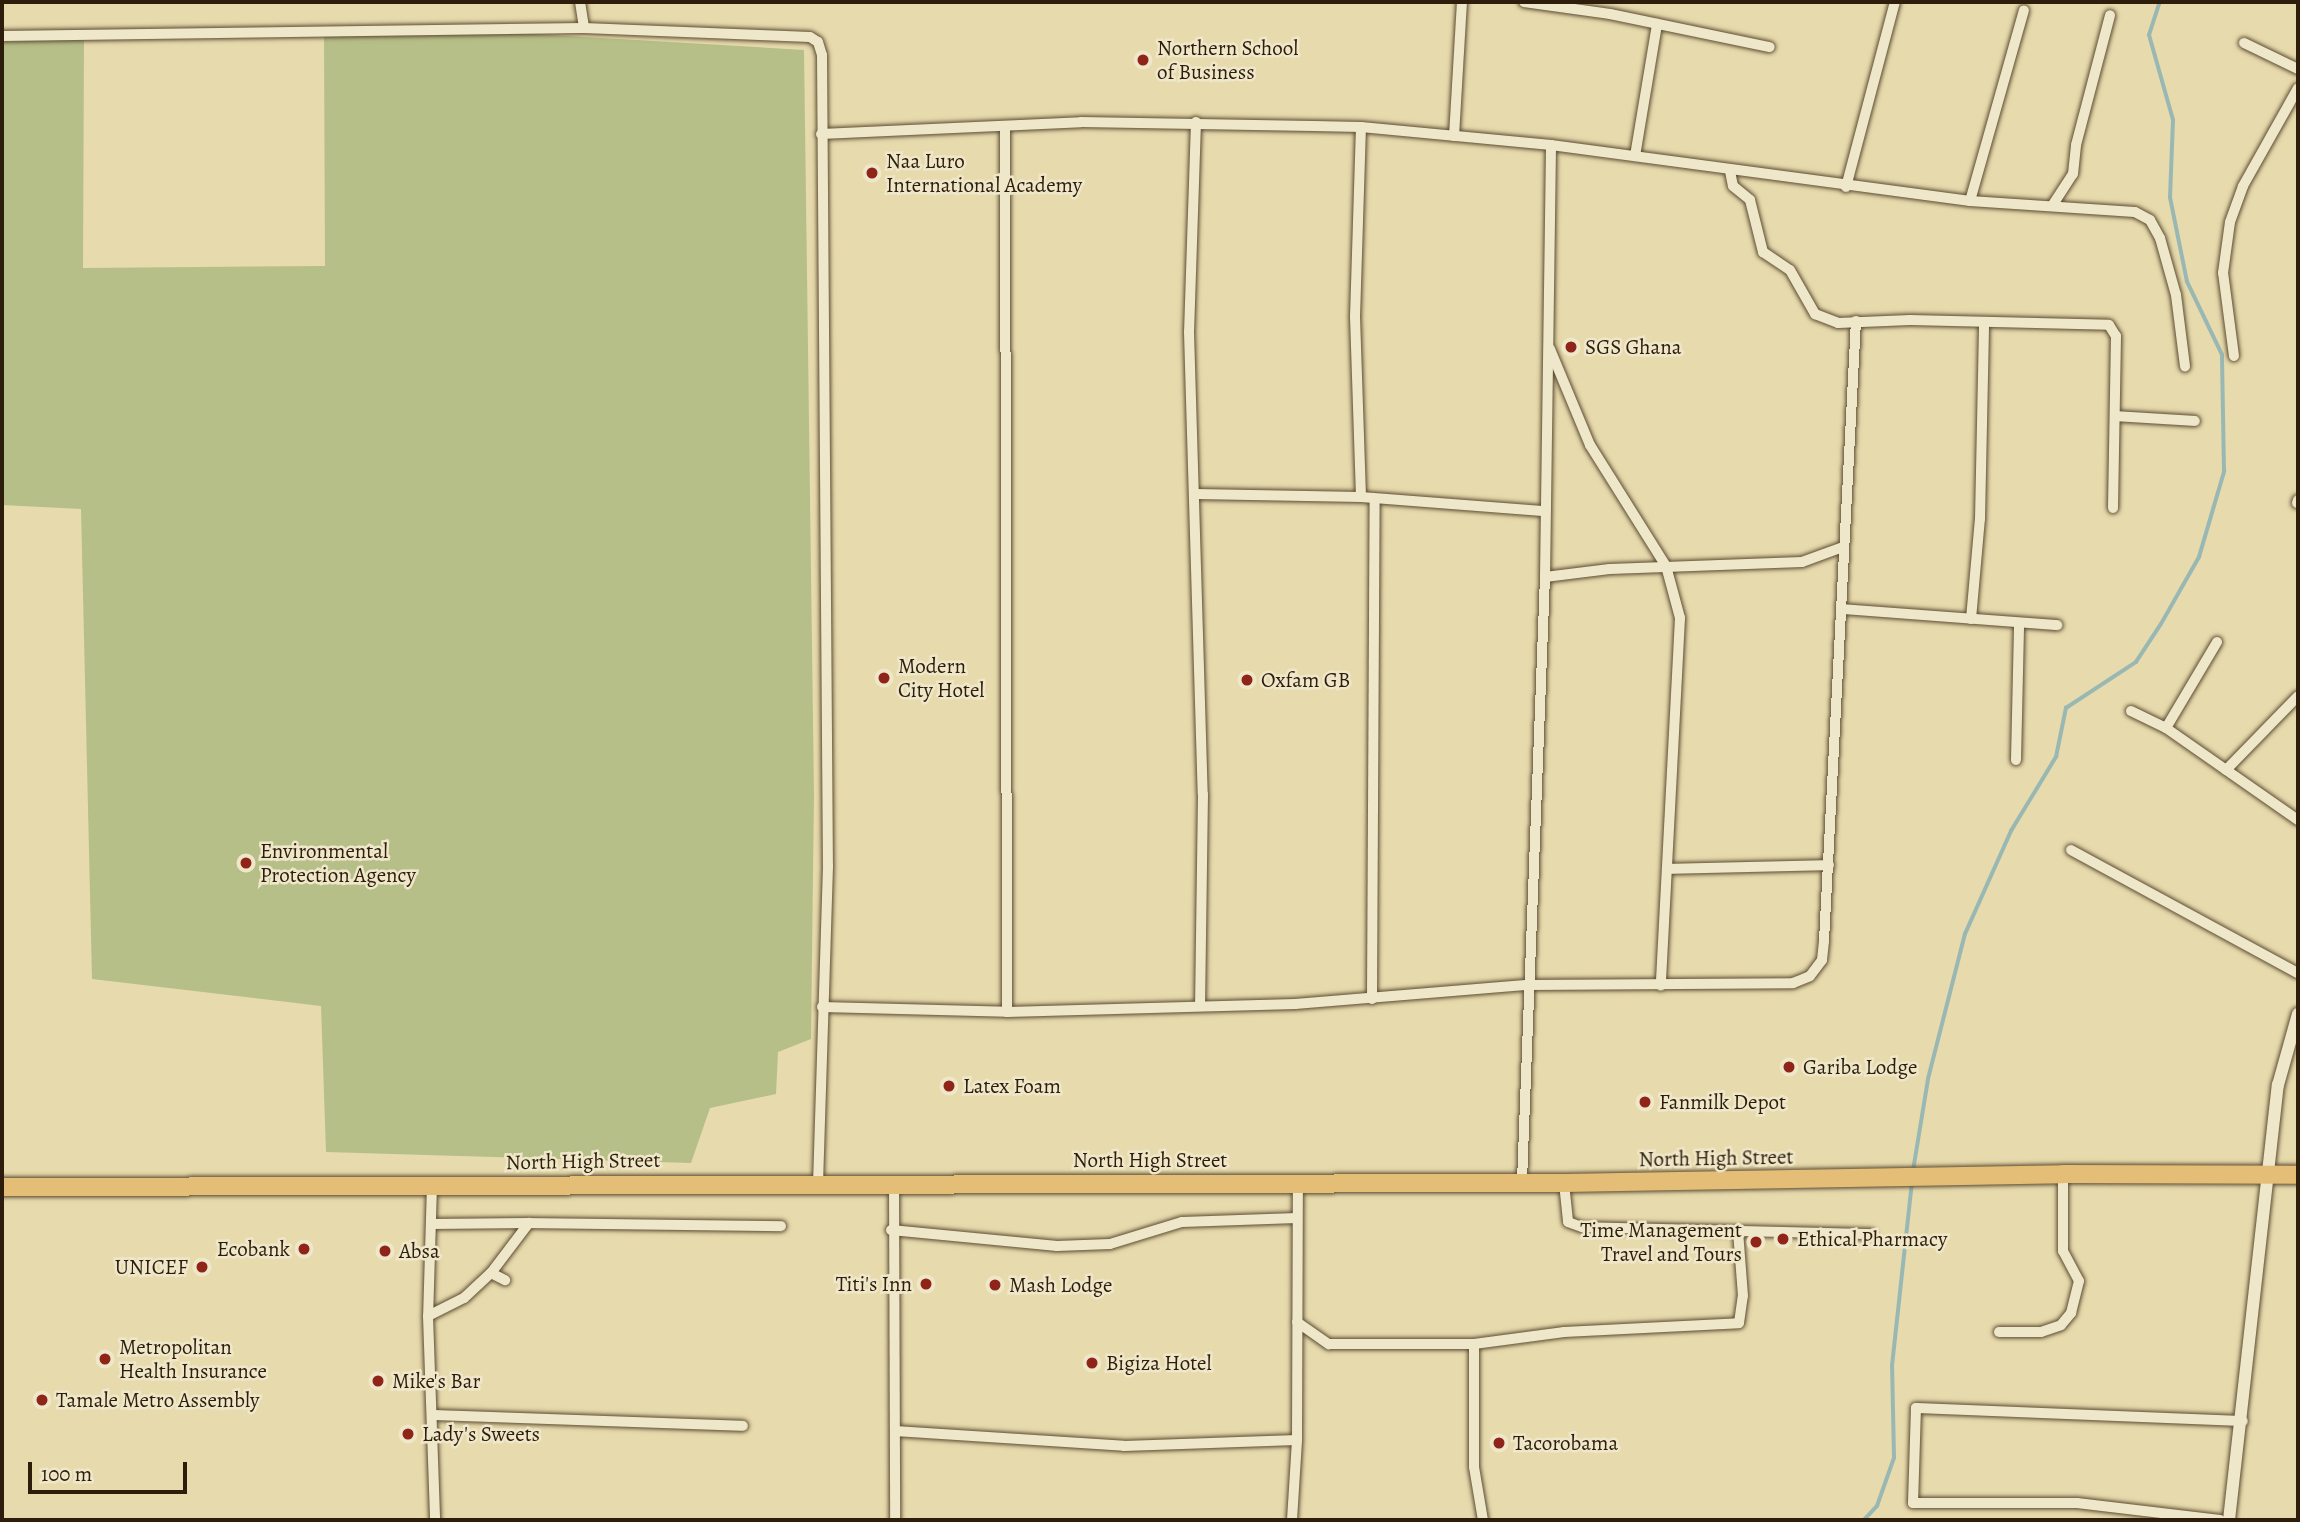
<!DOCTYPE html>
<html>
<head>
<meta charset="utf-8">
<style>
	body { margin:0 }
	#map { position:relative; width:2300px; height:1522px; overflow:hidden; background:#e7daac; font-family:Alegreya,serif }
	div>[style] { position:absolute }
	[style*='--x'] { left:calc(var(--x)*1px); top:calc(var(--y)*1px); width:calc(var(--w)*1px); rotate:calc(var(--a)*1deg) }
	.green>* { inset:0; background:#b7bf88 }
	.stream>* { height:3.5px; margin:-1.75px; padding:0 1.75px; transform-origin:1.75px; border-radius:1.75px; background:#9ab8b3 }
	.roads { filter:drop-shadow(0 0 2px #5c4c33) drop-shadow(0 0 2px #5c4c33) }
	.minor>* { height:10px; margin:-5px; padding:0 5px; transform-origin:5px; border-radius:5px; background:#efe7c9 }
	.tertiary>* { height:12px; margin:-6px; padding:0 6px; transform-origin:6px; border-radius:6px; background:#efe7c9 }
	.trunk>* { height:18px; margin:-9px; padding:0 9px; transform-origin:9px; border-radius:9px; background:#e4bd76 }
	.dots>* { width:19px; height:19px; translate:-50% -50%; box-sizing:border-box; border:4px solid #efe7c9; border-radius:50% }
	span { translate:-50% -50%; white-space:nowrap; text-align:center; line-height:1.15; -webkit-text-stroke:5px #efe7c9; paint-order:stroke }
	.poi-label { font-size:21px; color:#2e1d0b }
	.left { translate:0 -50%; text-align:left }
	.right { translate:-100% -50%; text-align:right }
	.street-label { font-size:21px; color:#2e1d0b }
	.frame { position:absolute; inset:0; border:4px solid #2e1d0b; pointer-events:none }
	.scale { position:absolute; left:28px; top:1462px; width:159px; height:32px; box-sizing:border-box; border:4px solid #2e1d0b; border-top:0; padding-left:9px; font-size:21px; line-height:24px; white-space:nowrap; color:#2e1d0b; -webkit-text-stroke:5px #efe7c9; paint-order:stroke }
</style>
</head>
<body>
<div id="map">
	<div class="green">
		<i style="clip-path:polygon(434px 28px,804px 50px,814px 795px,811px 1039px,778px 1052px,776px 1094px,710px 1108px,691px 1163px,326px 1152px,321px 1006px,92px 979px,81px 509px,2px 505px,2px 42px,84px 39px,83px 268px,325px 266px,324px 37px)"></i>
	</div>
	<div class="stream">
		<i style="--x:1913;--y:1171;--w:93;--a:-80.7"></i>
		<i style="--x:1928;--y:1079;--w:150;--a:-75.7"></i>
		<i style="--x:1965;--y:934;--w:113;--a:-65.9"></i>
		<i style="--x:2011;--y:831;--w:87;--a:-58.7"></i>
		<i style="--x:2056;--y:757;--w:50;--a:-78.5"></i>
		<i style="--x:2066;--y:708;--w:84;--a:-33.3"></i>
		<i style="--x:2136;--y:662;--w:45;--a:-56.7"></i>
		<i style="--x:2161;--y:624;--w:77;--a:-60.4"></i>
		<i style="--x:2199;--y:557;--w:89;--a:-73.6"></i>
		<i style="--x:2224;--y:472;--w:117;--a:-91"></i>
		<i style="--x:2222;--y:355;--w:81;--a:-115.6"></i>
		<i style="--x:2187;--y:282;--w:86;--a:-101.4"></i>
		<i style="--x:2170;--y:198;--w:78;--a:-87.8"></i>
		<i style="--x:2173;--y:120;--w:88;--a:-105.8"></i>
		<i style="--x:2149;--y:35;--w:35;--a:-72"></i>
		<i style="--x:1864;--y:1520;--w:19;--a:-47"></i>
		<i style="--x:1877;--y:1506;--w:51;--a:-70.5"></i>
		<i style="--x:1894;--y:1458;--w:92;--a:-91.2"></i>
		<i style="--x:1892;--y:1366;--w:185;--a:-83.8"></i>
	</div>
	<div class="roads">
		<div class="minor">
			<i style="--x:580;--y:2;--w:26;--a:81"></i>
			<i style="--x:1524;--y:2;--w:87;--a:7.9"></i>
			<i style="--x:1610;--y:14;--w:163;--a:11.7"></i>
			<i style="--x:2;--y:36;--w:582;--a:-0.79"></i>
			<i style="--x:584;--y:28;--w:226;--a:2.3"></i>
			<i style="--x:810;--y:37;--w:9;--a:32"></i>
			<i style="--x:818;--y:42;--w:14;--a:73"></i>
			<i style="--x:822;--y:55;--w:811;--a:89.58"></i>
			<i style="--x:828;--y:866;--w:319;--a:91.8"></i>
			<i style="--x:2244;--y:43;--w:60;--a:25.7"></i>
			<i style="--x:1196;--y:122;--w:210;--a:91.9"></i>
			<i style="--x:1189;--y:332;--w:462;--a:88.3"></i>
			<i style="--x:1203;--y:794;--w:211;--a:90.8"></i>
			<i style="--x:1005;--y:128;--w:884;--a:89.87"></i>
			<i style="--x:821;--y:134;--w:260;--a:-2.6"></i>
			<i style="--x:1081;--y:122;--w:280;--a:1"></i>
			<i style="--x:1361;--y:127;--w:191;--a:5.4"></i>
			<i style="--x:1551;--y:145;--w:423;--a:7.6"></i>
			<i style="--x:1970;--y:201;--w:165;--a:3.8"></i>
			<i style="--x:2135;--y:212;--w:17;--a:28"></i>
			<i style="--x:2150;--y:220;--w:21;--a:61"></i>
			<i style="--x:2160;--y:238;--w:59;--a:74.3"></i>
			<i style="--x:2176;--y:295;--w:72;--a:82.8"></i>
			<i style="--x:1454;--y:136;--w:134;--a:-86.6"></i>
			<i style="--x:1635;--y:156;--w:134;--a:-80.5"></i>
			<i style="--x:1730;--y:171;--w:15;--a:79"></i>
			<i style="--x:1733;--y:186;--w:22;--a:39"></i>
			<i style="--x:1750;--y:200;--w:54;--a:76"></i>
			<i style="--x:1763;--y:252;--w:32;--a:34"></i>
			<i style="--x:1790;--y:270;--w:51;--a:60.4"></i>
			<i style="--x:1815;--y:314;--w:25;--a:21"></i>
			<i style="--x:1838;--y:323;--w:72;--a:-2.4"></i>
			<i style="--x:1910;--y:320;--w:199;--a:1.4"></i>
			<i style="--x:2109;--y:325;--w:13;--a:58"></i>
			<i style="--x:2116;--y:336;--w:172;--a:91"></i>
			<i style="--x:1846;--y:187;--w:191;--a:-75.2"></i>
			<i style="--x:1970;--y:201;--w:198;--a:-74.2"></i>
			<i style="--x:2052;--y:206;--w:38;--a:-57"></i>
			<i style="--x:2073;--y:174;--w:29;--a:-84"></i>
			<i style="--x:2076;--y:145;--w:134;--a:-75.3"></i>
			<i style="--x:1550;--y:349;--w:104;--a:67.4"></i>
			<i style="--x:1590;--y:445;--w:143;--a:57.9"></i>
			<i style="--x:1666;--y:566;--w:54;--a:74.9"></i>
			<i style="--x:1680;--y:618;--w:368;--a:93"></i>
			<i style="--x:2234;--y:356;--w:84;--a:-97.5"></i>
			<i style="--x:2223;--y:273;--w:51;--a:-82.2"></i>
			<i style="--x:2230;--y:222;--w:38;--a:-70"></i>
			<i style="--x:2243;--y:186;--w:112;--a:-60.7"></i>
			<i style="--x:2115;--y:416;--w:80;--a:3.6"></i>
			<i style="--x:1196;--y:494;--w:165;--a:1"></i>
			<i style="--x:1361;--y:497;--w:185;--a:4.4"></i>
			<i style="--x:1361;--y:497;--w:180;--a:-91.9"></i>
			<i style="--x:1355;--y:317;--w:190;--a:-88.2"></i>
			<i style="--x:2297;--y:503;--w:3;--a:-72"></i>
			<i style="--x:1545;--y:577;--w:65;--a:-7"></i>
			<i style="--x:1610;--y:569;--w:192;--a:-2.1"></i>
			<i style="--x:1802;--y:562;--w:44;--a:-20.1"></i>
			<i style="--x:1842;--y:609;--w:216;--a:4.3"></i>
			<i style="--x:1971;--y:619;--w:100;--a:-84.9"></i>
			<i style="--x:1980;--y:519;--w:197;--a:-88.8"></i>
			<i style="--x:2131;--y:711;--w:39;--a:26"></i>
			<i style="--x:2166;--y:728;--w:161;--a:34.9"></i>
			<i style="--x:2166;--y:728;--w:100;--a:-59.3"></i>
			<i style="--x:2016;--y:760;--w:137;--a:-88.7"></i>
			<i style="--x:2226;--y:770;--w:103;--a:-45.8"></i>
			<i style="--x:2071;--y:850;--w:258;--a:28.5"></i>
			<i style="--x:1668;--y:869;--w:161;--a:-1.4"></i>
			<i style="--x:1372;--y:999;--w:498;--a:-89.7"></i>
			<i style="--x:822;--y:1007;--w:185;--a:1.5"></i>
			<i style="--x:1007;--y:1012;--w:288;--a:-1.6"></i>
			<i style="--x:1295;--y:1004;--w:234;--a:-4.7"></i>
			<i style="--x:1528;--y:985;--w:265;--a:-0.4"></i>
			<i style="--x:1793;--y:983;--w:18;--a:-22"></i>
			<i style="--x:1810;--y:976;--w:20;--a:-53"></i>
			<i style="--x:1822;--y:960;--w:19;--a:-84"></i>
			<i style="--x:1824;--y:941;--w:621;--a:-87.05"></i>
			<i style="--x:1522;--y:1181;--w:604;--a:-87.82"></i>
			<i style="--x:1545;--y:577;--w:432;--a:-89.2"></i>
			<i style="--x:1564;--y:1183;--w:39;--a:84"></i>
			<i style="--x:1568;--y:1222;--w:15;--a:20"></i>
			<i style="--x:1582;--y:1227;--w:289;--a:1.4"></i>
			<i style="--x:894;--y:1184;--w:336;--a:89.8"></i>
			<i style="--x:432;--y:1185;--w:131;--a:91.7"></i>
			<i style="--x:428;--y:1316;--w:204;--a:88"></i>
			<i style="--x:431;--y:1224;--w:98;--a:-0.6"></i>
			<i style="--x:891;--y:1230;--w:167;--a:5.5"></i>
			<i style="--x:1057;--y:1246;--w:53;--a:-2.2"></i>
			<i style="--x:1110;--y:1244;--w:75;--a:-17"></i>
			<i style="--x:1182;--y:1222;--w:115;--a:-2"></i>
			<i style="--x:491;--y:1273;--w:16;--a:27"></i>
			<i style="--x:428;--y:1316;--w:40;--a:-26.6"></i>
			<i style="--x:464;--y:1298;--w:37;--a:-43"></i>
			<i style="--x:491;--y:1273;--w:63;--a:-52.8"></i>
			<i style="--x:529;--y:1223;--w:252;--a:0.7"></i>
			<i style="--x:1297;--y:1322;--w:39;--a:35"></i>
			<i style="--x:1329;--y:1344;--w:145;--a:0"></i>
			<i style="--x:1474;--y:1344;--w:123;--a:90"></i>
			<i style="--x:1474;--y:1467;--w:54;--a:80.4"></i>
			<i style="--x:1999;--y:1332;--w:42;--a:0"></i>
			<i style="--x:2041;--y:1332;--w:21;--a:-19"></i>
			<i style="--x:2061;--y:1325;--w:16;--a:-50"></i>
			<i style="--x:2071;--y:1313;--w:33;--a:-76"></i>
			<i style="--x:2079;--y:1281;--w:34;--a:-118"></i>
			<i style="--x:2063;--y:1251;--w:77;--a:-90"></i>
			<i style="--x:1474;--y:1344;--w:91;--a:-7.6"></i>
			<i style="--x:1564;--y:1332;--w:175;--a:-2.9"></i>
			<i style="--x:1739;--y:1323;--w:27;--a:-82"></i>
			<i style="--x:1743;--y:1296;--w:65;--a:-94.4"></i>
			<i style="--x:432;--y:1415;--w:311;--a:2"></i>
			<i style="--x:895;--y:1431;--w:229;--a:3.7"></i>
			<i style="--x:1124;--y:1446;--w:173;--a:-2"></i>
			<i style="--x:1292;--y:1520;--w:80;--a:-86.4"></i>
			<i style="--x:1297;--y:1440;--w:259;--a:-89.8"></i>
			<i style="--x:2220;--y:1520;--w:144;--a:-173.2"></i>
			<i style="--x:2077;--y:1503;--w:164;--a:180"></i>
			<i style="--x:1913;--y:1503;--w:95;--a:-88.2"></i>
			<i style="--x:1916;--y:1408;--w:327;--a:2.3"></i>
		</div>
		<div class="tertiary">
			<i style="--x:2229;--y:1520;--w:438;--a:-83.6"></i>
			<i style="--x:2278;--y:1085;--w:74;--a:-74.3"></i>
		</div>
		<div class="trunk">
			<i style="--x:2;--y:1187;--w:1562;--a:-0.15"></i>
			<i style="--x:1564;--y:1183;--w:499;--a:-1"></i>
			<i style="--x:2063;--y:1174;--w:235;--a:0.2"></i>
		</div>
	</div>
	<div class="dots">
		<i style="left:1143px;top:60px;background:#8f2418"></i>
		<i style="left:872px;top:173px;background:#8f2418"></i>
		<i style="left:1571px;top:347px;background:#8f2418"></i>
		<i style="left:884px;top:678px;background:#8f2418"></i>
		<i style="left:1247px;top:680px;background:#8f2418"></i>
		<i style="left:246px;top:863px;background:#8f2418"></i>
		<i style="left:1789px;top:1067px;background:#8f2418"></i>
		<i style="left:949px;top:1086px;background:#8f2418"></i>
		<i style="left:1645px;top:1102px;background:#8f2418"></i>
		<i style="left:1783px;top:1239px;background:#8f2418"></i>
		<i style="left:1756px;top:1242px;background:#8f2418"></i>
		<i style="left:304px;top:1249px;background:#8f2418"></i>
		<i style="left:385px;top:1251px;background:#8f2418"></i>
		<i style="left:202px;top:1267px;background:#8f2418"></i>
		<i style="left:926px;top:1284px;background:#8f2418"></i>
		<i style="left:995px;top:1285px;background:#8f2418"></i>
		<i style="left:105px;top:1359px;background:#8f2418"></i>
		<i style="left:1092px;top:1363px;background:#8f2418"></i>
		<i style="left:378px;top:1381px;background:#8f2418"></i>
		<i style="left:42px;top:1400px;background:#8f2418"></i>
		<i style="left:408px;top:1434px;background:#8f2418"></i>
		<i style="left:1499px;top:1443px;background:#8f2418"></i>
	</div>
	<div class="poi-label">
		<span class="left" style="left:1157px;top:60px">Northern School<br>of Business</span>
		<span class="left" style="left:886px;top:173px">Naa Luro<br>International Academy</span>
		<span class="left" style="left:1585px;top:347px">SGS Ghana</span>
		<span class="left" style="left:898px;top:678px">Modern<br>City Hotel</span>
		<span class="left" style="left:1261px;top:680px">Oxfam GB</span>
		<span class="left" style="left:260px;top:863px">Environmental<br>Protection Agency</span>
		<span class="left" style="left:1803px;top:1067px">Gariba Lodge</span>
		<span class="left" style="left:963px;top:1086px">Latex Foam</span>
		<span class="left" style="left:1659px;top:1102px">Fanmilk Depot</span>
		<span class="right" style="left:1742px;top:1242px">Time Management<br>Travel and Tours</span>
		<span class="left" style="left:1797px;top:1239px">Ethical Pharmacy</span>
		<span class="right" style="left:290px;top:1249px">Ecobank</span>
		<span class="left" style="left:399px;top:1251px">Absa</span>
		<span class="right" style="left:188px;top:1267px">UNICEF</span>
		<span class="right" style="left:912px;top:1284px">Titi's Inn</span>
		<span class="left" style="left:1009px;top:1285px">Mash Lodge</span>
		<span class="left" style="left:119px;top:1359px">Metropolitan<br>Health Insurance</span>
		<span class="left" style="left:1106px;top:1363px">Bigiza Hotel</span>
		<span class="left" style="left:392px;top:1381px">Mike's Bar</span>
		<span class="left" style="left:56px;top:1400px">Tamale Metro Assembly</span>
		<span class="left" style="left:422px;top:1434px">Lady's Sweets</span>
		<span class="left" style="left:1513px;top:1443px">Tacorobama</span>
	</div>
	<div class="street-label">
		<span style="left:1716px;top:1158px;rotate:-1deg">North High Street</span>
		<span style="left:1150px;top:1160px">North High Street</span>
		<span style="left:583px;top:1161px;rotate:-1deg">North High Street</span>
	</div>
	<div class="frame"></div>
	<div class="scale">100 m</div>
</div>
</body>
</html>
